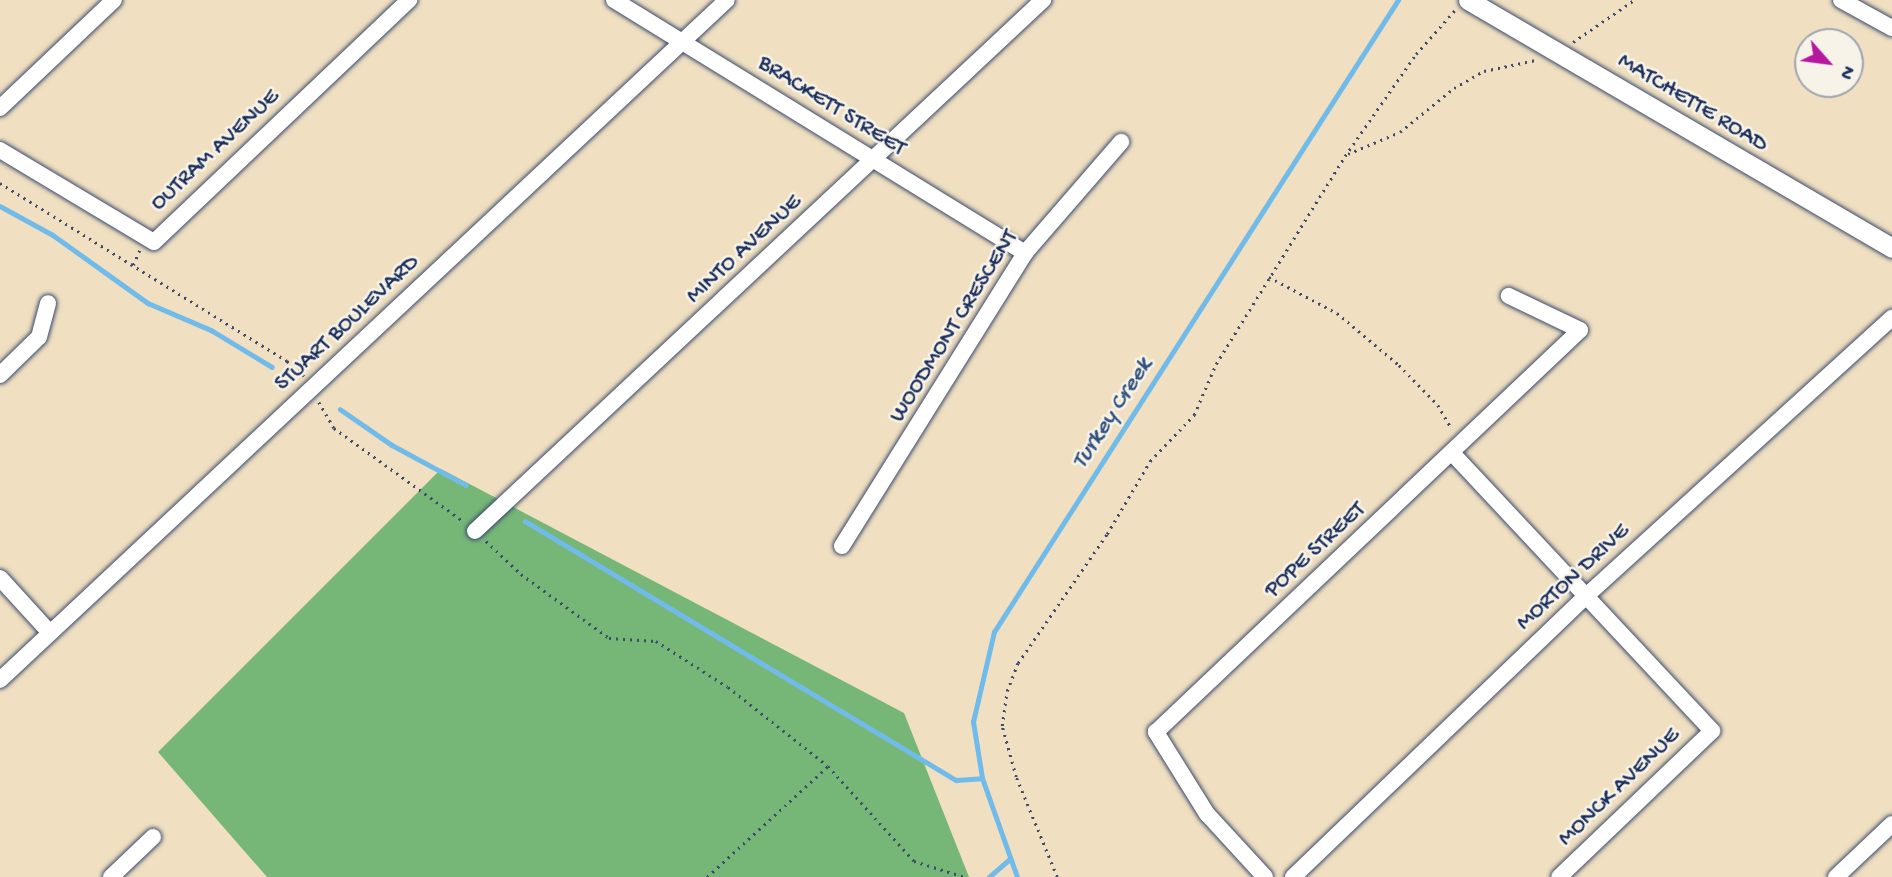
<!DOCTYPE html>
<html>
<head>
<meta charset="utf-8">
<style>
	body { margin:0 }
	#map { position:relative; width:1892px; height:877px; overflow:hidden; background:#f0e0c1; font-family:"Gochi Hand",sans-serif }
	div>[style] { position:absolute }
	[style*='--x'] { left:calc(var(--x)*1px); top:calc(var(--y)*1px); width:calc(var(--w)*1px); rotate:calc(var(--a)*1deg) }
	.forest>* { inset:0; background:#76b778 }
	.stream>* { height:4.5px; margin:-2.25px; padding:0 2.25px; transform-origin:2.25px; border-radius:2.25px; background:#71bbea }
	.path>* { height:2.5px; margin-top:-1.25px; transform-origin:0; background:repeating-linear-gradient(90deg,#3b4a6d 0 2px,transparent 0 7px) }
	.roads { filter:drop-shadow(0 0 2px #3b4a6d) drop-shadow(0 0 2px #3b4a6d) }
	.minor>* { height:16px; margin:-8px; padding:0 8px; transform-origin:8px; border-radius:8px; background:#fff }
	.tertiary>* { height:19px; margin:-9.5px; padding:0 9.5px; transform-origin:9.5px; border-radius:9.5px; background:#fff }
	span { translate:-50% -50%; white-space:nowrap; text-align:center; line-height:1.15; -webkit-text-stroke:5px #f7f3e8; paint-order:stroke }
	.street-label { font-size:23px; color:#1b2f5e }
	.water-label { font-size:24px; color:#305281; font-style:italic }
	.north { position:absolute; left:1794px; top:28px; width:70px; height:70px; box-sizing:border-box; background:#f7f3e8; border:2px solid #9fa5b1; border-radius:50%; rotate:118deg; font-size:19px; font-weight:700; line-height:28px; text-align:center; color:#1b2f5e }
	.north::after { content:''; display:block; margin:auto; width:24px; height:32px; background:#b5179e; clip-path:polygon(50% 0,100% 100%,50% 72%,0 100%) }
</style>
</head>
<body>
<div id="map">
	<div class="forest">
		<i style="clip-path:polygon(441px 469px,904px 713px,969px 877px,267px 877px,158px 752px)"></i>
	</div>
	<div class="stream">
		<i style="--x:0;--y:206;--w:60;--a:28.7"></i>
		<i style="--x:53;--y:235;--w:117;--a:35.6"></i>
		<i style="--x:148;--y:303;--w:69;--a:23.2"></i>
		<i style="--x:211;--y:330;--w:71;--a:31.2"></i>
		<i style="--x:340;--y:409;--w:63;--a:34.7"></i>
		<i style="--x:392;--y:445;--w:84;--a:28.4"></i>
		<i style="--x:525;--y:521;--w:503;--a:31"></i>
		<i style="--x:956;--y:780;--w:26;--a:-4"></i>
		<i style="--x:989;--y:877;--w:28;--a:-41"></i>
		<i style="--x:1017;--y:877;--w:105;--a:-109.5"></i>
		<i style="--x:982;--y:778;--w:57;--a:-99.1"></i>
		<i style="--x:973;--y:722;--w:92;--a:-76.9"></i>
		<i style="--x:994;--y:632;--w:750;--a:-57.41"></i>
	</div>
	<div class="path">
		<i style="--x:1573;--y:42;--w:74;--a:-34.5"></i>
		<i style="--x:1348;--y:154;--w:56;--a:-22.9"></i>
		<i style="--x:1400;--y:132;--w:70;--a:-39.2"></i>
		<i style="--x:1454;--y:88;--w:34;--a:-30"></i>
		<i style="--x:1484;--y:71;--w:53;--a:-11.9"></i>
		<i style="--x:0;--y:183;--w:338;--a:31.8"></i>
		<i style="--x:287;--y:361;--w:23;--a:41"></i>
		<i style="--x:133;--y:265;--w:17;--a:-66"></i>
		<i style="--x:1269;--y:277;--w:77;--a:27.9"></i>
		<i style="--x:1337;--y:313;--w:81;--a:40"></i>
		<i style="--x:1399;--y:365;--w:56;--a:45.7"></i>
		<i style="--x:1438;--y:405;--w:28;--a:60"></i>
		<i style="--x:319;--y:402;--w:30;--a:60"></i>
		<i style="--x:334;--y:428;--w:159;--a:35.8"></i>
		<i style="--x:486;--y:541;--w:48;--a:43.3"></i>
		<i style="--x:521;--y:574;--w:109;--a:36"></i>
		<i style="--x:609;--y:638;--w:47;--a:3.7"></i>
		<i style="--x:656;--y:641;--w:85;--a:32.6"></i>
		<i style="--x:728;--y:687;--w:127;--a:38.3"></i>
		<i style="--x:707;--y:877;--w:164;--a:-42.5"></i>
		<i style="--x:828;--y:766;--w:128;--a:47.8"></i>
		<i style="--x:914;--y:861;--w:53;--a:17.4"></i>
		<i style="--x:1057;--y:877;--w:108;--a:-112.3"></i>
		<i style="--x:1016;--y:777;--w:53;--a:-105.4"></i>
		<i style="--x:1002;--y:726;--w:35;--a:-82"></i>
		<i style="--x:1007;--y:691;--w:30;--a:-69"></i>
		<i style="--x:1018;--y:663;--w:157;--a:-55.4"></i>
		<i style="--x:1107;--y:534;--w:85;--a:-59.5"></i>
		<i style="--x:1150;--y:461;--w:64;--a:-46.3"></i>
		<i style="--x:1194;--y:415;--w:56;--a:-66.7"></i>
		<i style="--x:1216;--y:364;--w:245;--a:-58.2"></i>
		<i style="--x:1345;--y:156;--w:124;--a:-55.2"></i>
		<i style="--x:1416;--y:54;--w:59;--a:-48.4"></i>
	</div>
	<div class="roads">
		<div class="minor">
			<i style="--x:614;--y:0;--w:483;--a:31.6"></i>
			<i style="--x:1841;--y:0;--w:58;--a:28.8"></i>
			<i style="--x:0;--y:108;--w:157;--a:-43.5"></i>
			<i style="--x:0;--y:150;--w:179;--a:30.9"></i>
			<i style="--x:154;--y:242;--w:352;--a:-43.5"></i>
			<i style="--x:0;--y:375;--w:54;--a:-44.3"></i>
			<i style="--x:39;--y:337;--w:35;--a:-75"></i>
			<i style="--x:1453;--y:454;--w:379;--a:46.9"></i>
			<i style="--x:1712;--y:731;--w:211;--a:136.3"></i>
			<i style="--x:475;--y:531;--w:778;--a:-43.07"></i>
			<i style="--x:842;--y:546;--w:345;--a:-58"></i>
			<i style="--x:1025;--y:253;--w:147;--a:-49.1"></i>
			<i style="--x:0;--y:578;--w:74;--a:47.7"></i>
			<i style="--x:0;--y:680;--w:995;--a:-43.09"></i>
			<i style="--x:111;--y:877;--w:58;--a:-43.6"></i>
			<i style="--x:1265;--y:877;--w:86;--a:-132.6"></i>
			<i style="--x:1207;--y:814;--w:97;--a:-121.9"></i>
			<i style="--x:1156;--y:732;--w:584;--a:-43.47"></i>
			<i style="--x:1580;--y:330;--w:79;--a:-154.4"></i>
			<i style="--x:1293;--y:877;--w:405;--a:-43.8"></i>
			<i style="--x:1585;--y:597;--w:415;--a:-42.3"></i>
			<i style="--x:1836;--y:877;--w:77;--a:-43.4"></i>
		</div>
		<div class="tertiary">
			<i style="--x:1468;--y:0;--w:491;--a:30.3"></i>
		</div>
	</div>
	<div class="street-label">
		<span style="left:1692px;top:104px;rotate:31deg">MATCHETTE ROAD</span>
		<span style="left:831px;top:107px;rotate:32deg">BRACKETT STREET</span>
		<span style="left:216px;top:151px;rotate:-43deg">OUTRAM AVENUE</span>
		<span style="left:745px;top:250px;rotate:-43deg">MINTO AVENUE</span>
		<span style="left:348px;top:324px;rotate:-43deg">STUART BOULEVARD</span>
		<span style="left:955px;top:327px;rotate:-58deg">WOODMONT CRESCENT</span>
		<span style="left:1316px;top:551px;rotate:-43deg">POPE STREET</span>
		<span style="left:1574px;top:578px;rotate:-43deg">MORTON DRIVE</span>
		<span style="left:1620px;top:788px;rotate:-44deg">MONCK AVENUE</span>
	</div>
	<div class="water-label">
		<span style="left:1113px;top:414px;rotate:-57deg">Turkey Creek</span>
	</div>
	<div class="north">N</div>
</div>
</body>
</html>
